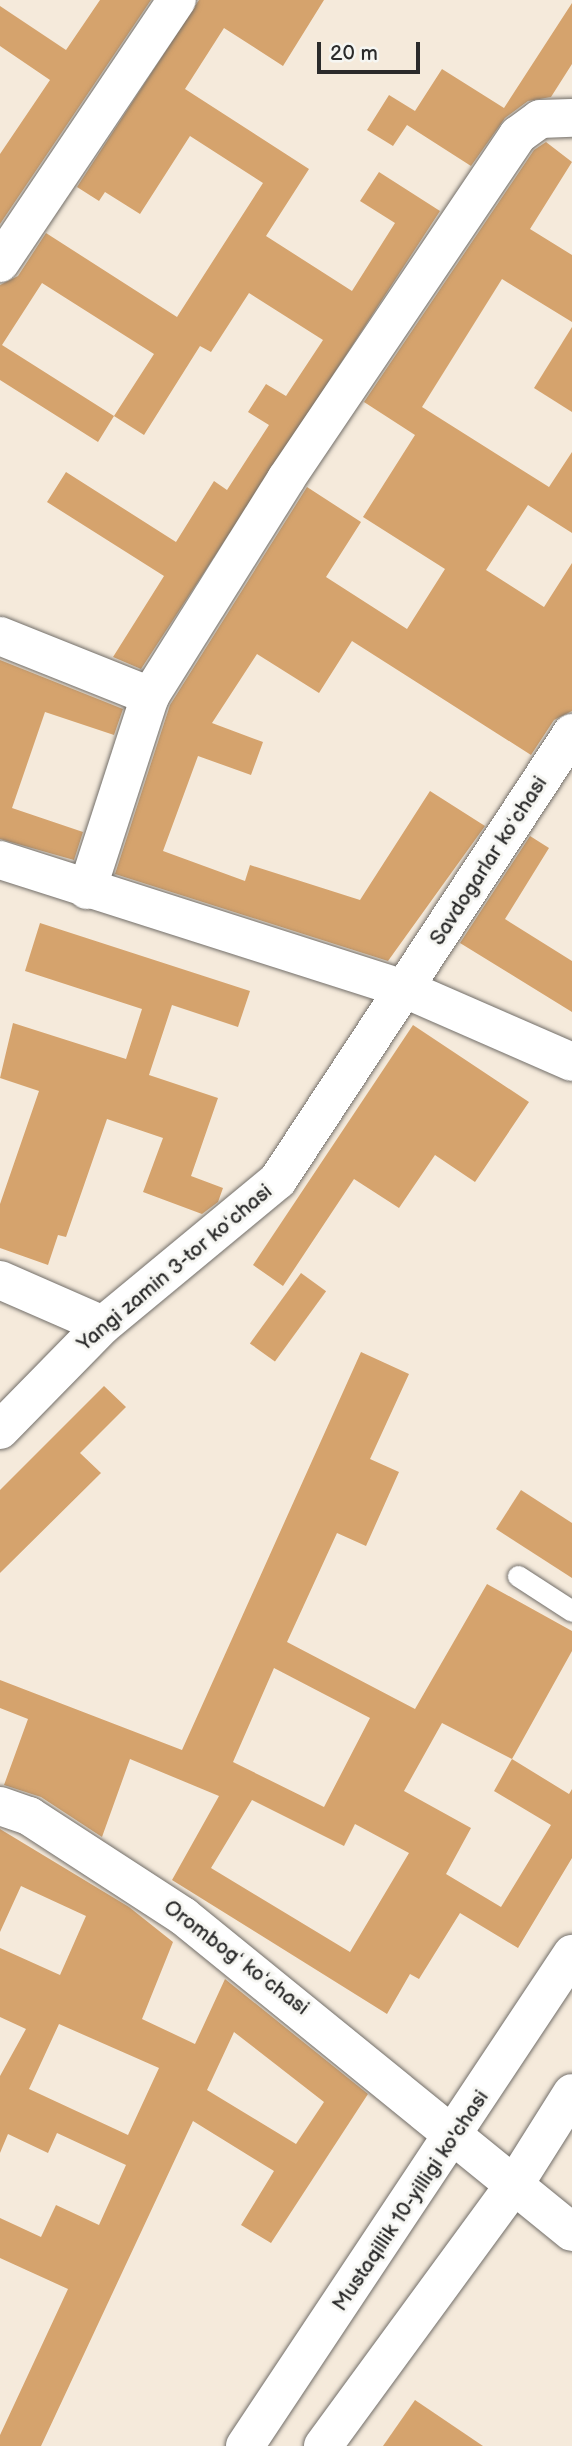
<!DOCTYPE html>
<html>
<head>
<meta charset="utf-8">
<style>
	body { margin:0 }
	#map { position:relative; width:572px; height:2446px; overflow:hidden; background:#f5eadb; font-family:"Balsamiq Sans",sans-serif }
	div>[style] { position:absolute }
	[style*='--x'] { left:calc(var(--x)*1px); top:calc(var(--y)*1px); width:calc(var(--w)*1px); rotate:calc(var(--a)*1deg) }
	.building>* { inset:0; background:#d5a36d; transform-origin:0 0 }
	.roads { filter:drop-shadow(0 0 2px #726e69) drop-shadow(0 0 2px #726e69) }
	.lane>* { height:21px; margin:-10.5px; padding:0 10.5px; transform-origin:10.5px; border-radius:10.5px; background:#fff }
	.street>* { height:38px; margin:-19px; padding:0 19px; transform-origin:19px; border-radius:19px; background:#fff }
	.secondary>* { height:38px; margin:-19px; padding:0 19px; transform-origin:19px; border-radius:19px; background:#fff }
	span { translate:-50% -50%; white-space:nowrap; text-align:center; line-height:1.15; -webkit-text-stroke:6px #f6f6f2; paint-order:stroke }
	.street-label { font-size:21px; color:#2b2b2b }
	.scale { position:absolute; left:317px; top:42px; width:103px; height:32px; box-sizing:border-box; border:4px solid #2b2b2b; border-top:0; padding-left:9px; font-size:21px; line-height:24px; white-space:nowrap; color:#2b2b2b; -webkit-text-stroke:5px #f6f6f2; paint-order:stroke }
</style>
</head>
<body>
<div id="map">
	<div class="building">
		<i style="clip-path:polygon(100px 0,151px 0,0 224px,0 154px,50px 80px,0 46px,0 6px,66px 50px)"></i>
		<i style="clip-path:polygon(evenodd,199px 0,324px 0,283px 66px,224px 28px,185px 89px,309px 169px,266px 236px,352px 291px,395px 223px,360px 201px,379px 172px,440px 211px,141px 669px,113px 657px,164px 576px,47px 502px,66px 472px,176px 542px,214px 481px,227px 490px,269px 425px,248px 412px,266px 384px,286px 396px,323px 340px,249px 293px,211px 352px,200px 346px,144px 435px,114px 416px,98px 442px,0 380px,0 285px,18px 276px,46px 233px,177px 317px,263px 183px,190px 136px,140px 214px,105px 192px,99px 201px,77px 187px,199px 0,42px 283px,154px 354px,114px 416px,2px 345px,42px 283px)"></i>
		<i style="clip-path:polygon(572px 3px,572px 64px,551px 97px,528px 101px,505px 118px,471px 166px,407px 125px,393px 146px,367px 130px,389px 95px,415px 111px,442px 69px,504px 108px)"></i>
		<i style="clip-path:polygon(546px 142px,572px 162px,530px 229px,572px 255px,572px 322px,502px 279px,422px 407px,549px 487px,572px 452px,572px 533px,528px 505px,486px 570px,544px 607px,572px 563px,572px 711px,554px 720px,531px 755px,352px 641px,319px 693px,257px 654px,212px 723px,263px 742px,251px 775px,198px 756px,163px 851px,245px 881px,250px 865px,360px 900px,430px 791px,485px 826px,388px 961px,115px 874px,170px 705px,307px 487px,361px 522px,326px 577px,407px 629px,445px 569px,363px 517px,415px 435px,364px 402px,534px 150px)"></i>
		<i style="clip-path:polygon(572px 327px,572px 412px,534px 388px)"></i>
		<i style="clip-path:polygon(0 660px,123px 709px,114px 735px,45px 712px,12px 808px,83px 832px,74px 860px,0 839px)"></i>
		<i style="clip-path:polygon(530px 836px,549px 848px,505px 919px,572px 961px,572px 1012px,460px 943px)"></i>
		<i style="clip-path:polygon(40px 923px,250px 991px,238px 1027px,172px 1005px,149px 1075px,218px 1098px,191px 1176px,223px 1188px,218px 1202px,202px 1214px,143px 1192px,163px 1138px,107px 1119px,66px 1237px,58px 1235px,48px 1265px,0 1248px,0 1204px,39px 1091px,0 1078px,13px 1023px,126px 1059px,142px 1009px,25px 971px)"></i>
		<i style="clip-path:polygon(413px 1025px,529px 1102px,475px 1182px,435px 1155px,399px 1208px,354px 1179px,283px 1286px,253px 1265px)"></i>
		<i style="left:301px;top:1273px;width:31px;height:87px;rotate:36deg"></i>
		<i style="clip-path:polygon(evenodd,361px 1352px,409px 1374px,370px 1459px,399px 1472px,366px 1546px,337px 1533px,287px 1642px,415px 1709px,487px 1584px,572px 1631px,572px 1651px,512px 1759px,569px 1794px,572px 1789px,572px 1858px,518px 1948px,460px 1913px,419px 1979px,410px 1974px,387px 2014px,172px 1880px,219px 1796px,130px 1759px,102px 1837px,41px 1797px,4px 1785px,28px 1719px,0 1708px,0 1680px,182px 1750px,361px 1352px,274px 1668px,370px 1718px,324px 1807px,233px 1762px,274px 1668px,361px 1352px,442px 1723px,512px 1759px,494px 1791px,551px 1825px,501px 1907px,446px 1874px,471px 1828px,404px 1791px,442px 1723px,361px 1352px,252px 1800px,344px 1846px,355px 1824px,409px 1853px,350px 1952px,211px 1868px,252px 1800px)"></i>
		<i style="clip-path:polygon(104px 1386px,126px 1407px,80px 1453px,101px 1473px,0 1573px,0 1490px)"></i>
		<i style="clip-path:polygon(521px 1490px,572px 1523px,572px 1578px,496px 1529px)"></i>
		<i style="clip-path:polygon(evenodd,0 1829px,129px 1907px,173px 1942px,142px 2019px,195px 2044px,225px 1979px,368px 2094px,271px 2243px,241px 2225px,274px 2171px,193px 2121px,41px 2446px,0 2446px,0 2435px,68px 2289px,0 2258px,0 2218px,41px 2237px,56px 2205px,99px 2225px,126px 2165px,57px 2133px,48px 2153px,8px 2134px,0 2153px,0 2076px,26px 2029px,0 2017px,0 1948px,60px 1975px,86px 1916px,21px 1886px,0 1932px,0 1829px,59px 2024px,159px 2068px,128px 2135px,29px 2089px,59px 2024px,0 1829px,234px 2032px,324px 2102px,296px 2144px,207px 2090px,234px 2032px)"></i>
		<i style="clip-path:polygon(415px 2400px,483px 2446px,383px 2446px)"></i>
	</div>
	<div class="roads">
		<div class="lane">
			<i style="--x:518;--y:1576;--w:64;--a:32.9"></i>
		</div>
		<div class="street">
			<i style="--x:0;--y:263;--w:317;--a:-56.1"></i>
			<i style="--x:0;--y:636;--w:162;--a:21.8"></i>
			<i style="--x:150;--y:696;--w:204;--a:108"></i>
			<i style="--x:150;--y:696;--w:256;--a:-57.9"></i>
			<i style="--x:286;--y:479;--w:415;--a:-56"></i>
			<i style="--x:518;--y:135;--w:27;--a:-36"></i>
			<i style="--x:540;--y:119;--w:32;--a:-2"></i>
			<i style="--x:0;--y:1280;--w:112;--a:23.6"></i>
			<i style="--x:0;--y:1430;--w:147;--a:-45.6"></i>
			<i style="--x:103;--y:1325;--w:227;--a:-39.6"></i>
			<i style="--x:278;--y:1180;--w:535;--a:-56.67"></i>
			<i style="--x:0;--y:1806;--w:31;--a:19"></i>
			<i style="--x:29;--y:1816;--w:184;--a:33"></i>
			<i style="--x:183;--y:1916;--w:501;--a:39.09"></i>
		</div>
		<div class="secondary">
			<i style="--x:0;--y:860;--w:425;--a:17.7"></i>
			<i style="--x:405;--y:989;--w:182;--a:23.6"></i>
			<i style="--x:245;--y:2446;--w:591;--a:-56.39"></i>
			<i style="--x:323;--y:2446;--w:327;--a:-53.8"></i>
			<i style="--x:516;--y:2182;--w:105;--a:-57.8"></i>
		</div>
	</div>
	<div class="street-label">
		<span style="left:489px;top:861px;rotate:-57deg">Savdogarlar koʻchasi</span>
		<span style="left:175px;top:1268px;rotate:-40deg">Yangi zamin 3-tor koʻchasi</span>
		<span style="left:236px;top:1958px;rotate:37deg">Orombogʻ koʻchasi</span>
		<span style="left:411px;top:2201px;rotate:-56deg">Mustaqillik 10-yilligi ko'chasi</span>
	</div>
	<div class="scale">20 m</div>
</div>
</body>
</html>
